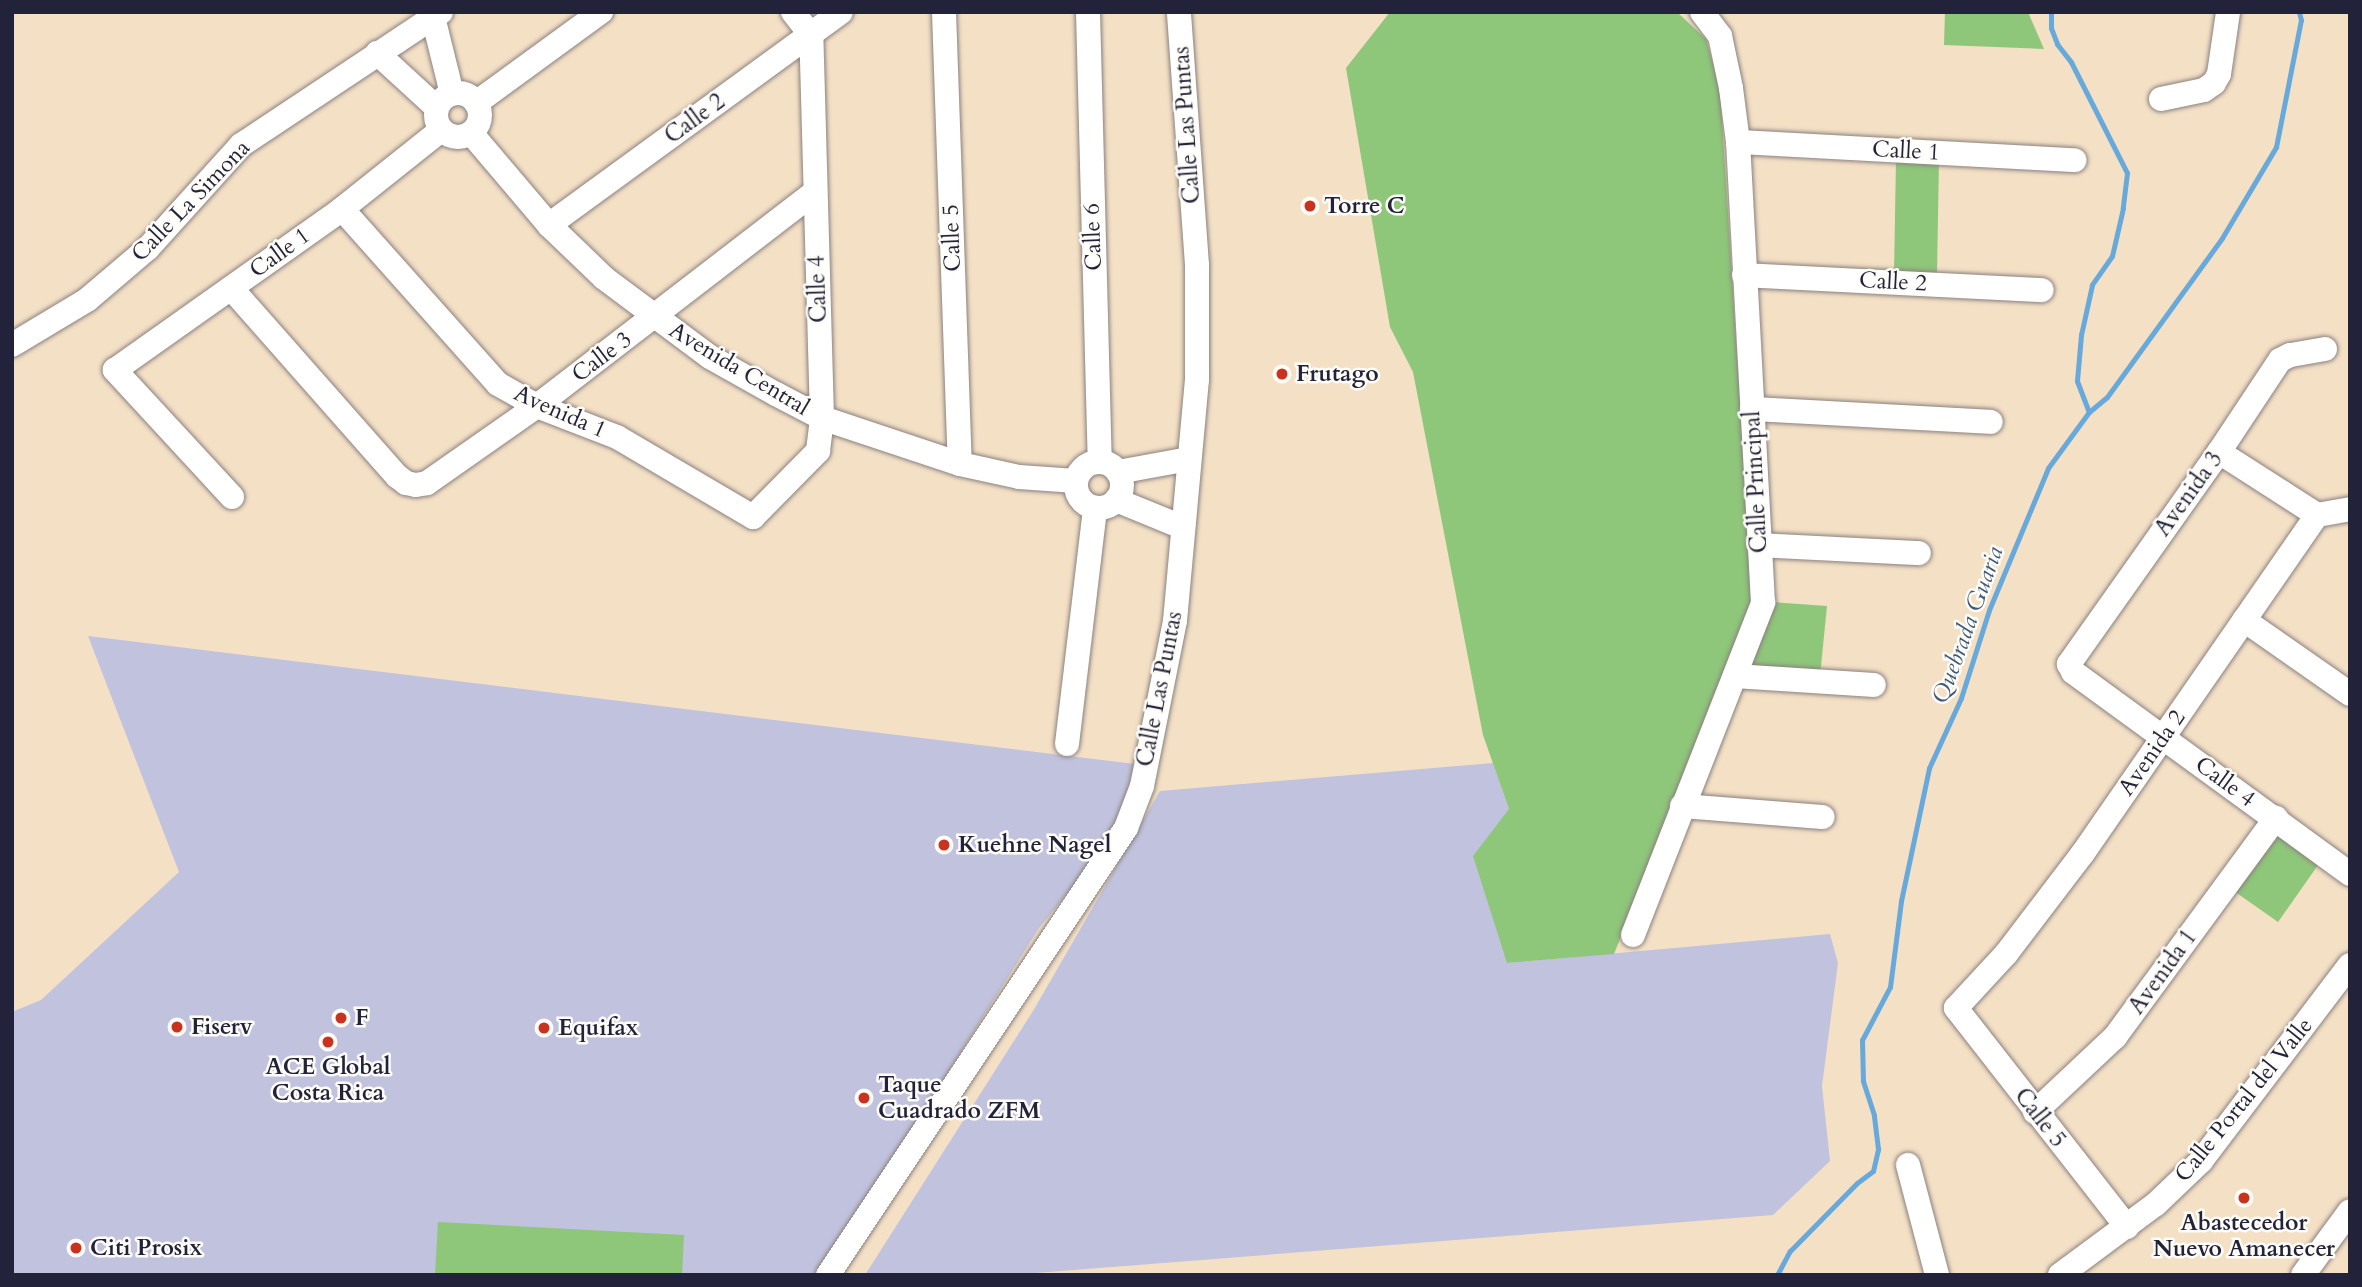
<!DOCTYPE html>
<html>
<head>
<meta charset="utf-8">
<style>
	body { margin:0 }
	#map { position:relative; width:2362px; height:1287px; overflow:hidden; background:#f4e0c5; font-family:Cardo,serif }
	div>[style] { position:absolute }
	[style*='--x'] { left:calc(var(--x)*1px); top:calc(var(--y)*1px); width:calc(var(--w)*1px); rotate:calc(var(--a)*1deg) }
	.industrial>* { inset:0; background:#c1c2dd }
	.green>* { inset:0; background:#8ec67a; transform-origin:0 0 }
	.stream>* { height:5px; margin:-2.5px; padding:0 2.5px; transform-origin:2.5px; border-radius:2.5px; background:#67a9db }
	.roads { filter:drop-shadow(0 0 2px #8b8180) drop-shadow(0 0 2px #8b8180) }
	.minor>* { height:24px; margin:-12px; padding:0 12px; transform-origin:12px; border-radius:12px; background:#fff }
	.minor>.ring { margin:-12px; padding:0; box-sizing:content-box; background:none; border:24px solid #fff; border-radius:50% }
	.dots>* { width:19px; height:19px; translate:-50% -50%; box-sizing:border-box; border:4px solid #fdfcf7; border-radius:50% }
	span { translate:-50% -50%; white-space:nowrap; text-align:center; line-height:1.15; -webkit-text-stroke:5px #fdfcf7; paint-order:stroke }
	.street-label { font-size:23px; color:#22223b }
	.poi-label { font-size:23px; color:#22223b; font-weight:700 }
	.left { translate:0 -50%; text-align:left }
	.water-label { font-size:24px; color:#3e587b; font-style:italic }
	.frame { position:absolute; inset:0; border:14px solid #22223b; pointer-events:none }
</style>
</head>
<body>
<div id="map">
	<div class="industrial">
		<i style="clip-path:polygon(88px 636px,1135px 764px,1122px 810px,1079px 879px,1039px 928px,872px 1193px,814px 1275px,12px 1275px,12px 1012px,41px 1000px,179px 872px)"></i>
		<i style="clip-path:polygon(1493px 763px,1509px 809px,1507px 963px,1830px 934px,1838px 963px,1822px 1086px,1830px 1161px,1773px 1215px,1010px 1275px,865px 1275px,1033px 1011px,1160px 791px)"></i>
	</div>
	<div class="green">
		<i style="clip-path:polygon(1390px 12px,1677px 12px,1706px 39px,1720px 88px,1753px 607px,1614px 954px,1507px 963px,1473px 856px,1509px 809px,1483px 735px,1413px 372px,1390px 327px,1346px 68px)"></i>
		<i style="clip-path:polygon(1945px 12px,2028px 12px,2044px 49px,1944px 45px)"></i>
		<i style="left:1896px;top:159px;width:43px;height:115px;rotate:1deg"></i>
		<i style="clip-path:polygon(1772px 602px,1827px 606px,1820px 676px,1745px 670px)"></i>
		<i style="left:2278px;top:828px;width:54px;height:77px;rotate:35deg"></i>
		<i style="clip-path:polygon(438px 1222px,684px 1235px,682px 1275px,435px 1275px)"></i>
	</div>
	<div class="stream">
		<i style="--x:2051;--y:12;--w:16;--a:90"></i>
		<i style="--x:2051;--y:28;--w:17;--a:69"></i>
		<i style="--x:2057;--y:44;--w:23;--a:52"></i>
		<i style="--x:2071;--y:62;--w:124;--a:63.2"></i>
		<i style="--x:2127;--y:173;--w:35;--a:97"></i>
		<i style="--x:2123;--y:208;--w:49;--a:102.9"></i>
		<i style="--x:2112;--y:256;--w:35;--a:125"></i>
		<i style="--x:2092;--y:285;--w:51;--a:102.4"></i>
		<i style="--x:2081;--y:335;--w:46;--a:95"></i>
		<i style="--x:2077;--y:381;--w:33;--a:69"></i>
		<i style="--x:1777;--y:1275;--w:27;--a:-62"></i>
		<i style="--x:1790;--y:1251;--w:95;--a:-45.4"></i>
		<i style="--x:1857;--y:1183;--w:20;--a:-37"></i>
		<i style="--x:1873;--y:1171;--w:23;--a:-77"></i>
		<i style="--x:1878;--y:1149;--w:34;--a:-97"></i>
		<i style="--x:1874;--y:1115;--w:36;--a:-108"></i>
		<i style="--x:1863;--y:1081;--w:41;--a:-91.4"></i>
		<i style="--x:1862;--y:1040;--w:60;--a:-62.2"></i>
		<i style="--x:1890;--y:987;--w:87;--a:-82.7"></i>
		<i style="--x:1901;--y:901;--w:136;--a:-78.1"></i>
		<i style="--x:1929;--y:768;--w:77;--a:-65.4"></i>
		<i style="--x:1961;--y:698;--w:92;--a:-72.3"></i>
		<i style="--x:1989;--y:610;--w:154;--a:-67.4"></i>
		<i style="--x:2048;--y:468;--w:69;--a:-53.8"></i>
		<i style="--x:2089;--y:412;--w:23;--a:-40"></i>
		<i style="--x:2107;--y:397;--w:196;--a:-54.1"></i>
		<i style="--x:2222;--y:238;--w:106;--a:-59.3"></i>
		<i style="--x:2276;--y:147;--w:129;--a:-78.9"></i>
		<i style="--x:2301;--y:20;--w:8;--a:-104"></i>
	</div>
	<div class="roads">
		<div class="minor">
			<i style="--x:793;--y:12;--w:29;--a:52"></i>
			<i style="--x:944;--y:12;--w:452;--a:88"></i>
			<i style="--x:1088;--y:12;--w:450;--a:88.5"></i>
			<i style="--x:433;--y:17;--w:79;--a:76.1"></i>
			<i style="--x:377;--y:53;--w:81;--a:42.5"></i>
			<i class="ring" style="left:436px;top:93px;width:20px;height:20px"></i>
			<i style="--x:2161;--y:99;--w:44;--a:-11.8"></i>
			<i style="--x:2204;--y:90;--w:12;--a:-35"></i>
			<i style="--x:2214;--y:83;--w:10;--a:-61"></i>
			<i style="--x:2219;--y:74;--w:63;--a:-81.7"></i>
			<i style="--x:476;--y:103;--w:155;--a:-36.1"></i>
			<i style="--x:471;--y:133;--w:121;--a:49.7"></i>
			<i style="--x:549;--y:225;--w:76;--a:43.9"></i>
			<i style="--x:604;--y:278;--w:132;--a:36.7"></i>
			<i style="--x:710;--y:357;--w:76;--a:29.3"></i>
			<i style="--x:776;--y:394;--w:52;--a:27.6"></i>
			<i style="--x:822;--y:418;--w:145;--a:18.4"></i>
			<i style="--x:960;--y:464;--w:60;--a:12.4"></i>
			<i style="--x:1019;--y:477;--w:57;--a:4"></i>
			<i style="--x:1738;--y:142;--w:337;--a:3.1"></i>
			<i style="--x:342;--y:209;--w:234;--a:48.3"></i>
			<i style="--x:498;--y:384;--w:45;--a:29.4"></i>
			<i style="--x:537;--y:406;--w:86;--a:21.2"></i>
			<i style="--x:617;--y:437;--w:158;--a:30.5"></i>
			<i style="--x:753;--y:517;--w:93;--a:-45.4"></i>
			<i style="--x:818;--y:451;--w:33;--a:-83"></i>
			<i style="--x:822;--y:418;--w:383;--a:-91.6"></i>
			<i style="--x:549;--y:225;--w:361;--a:-36.1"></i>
			<i style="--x:1744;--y:275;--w:298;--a:2.9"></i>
			<i style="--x:231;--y:288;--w:251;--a:48.6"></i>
			<i style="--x:397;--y:476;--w:11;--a:38"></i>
			<i style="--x:406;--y:483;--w:10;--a:11"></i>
			<i style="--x:416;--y:485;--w:11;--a:-10"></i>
			<i style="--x:427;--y:483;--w:134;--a:-35"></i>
			<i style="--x:537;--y:406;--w:351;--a:-37.6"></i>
			<i style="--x:12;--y:345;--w:87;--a:-31"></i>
			<i style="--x:87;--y:300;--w:80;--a:-40.4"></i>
			<i style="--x:148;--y:248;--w:139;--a:-47.9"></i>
			<i style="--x:241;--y:145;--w:240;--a:-33.6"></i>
			<i style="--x:2325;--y:349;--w:36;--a:170"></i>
			<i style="--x:2290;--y:355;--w:11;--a:153"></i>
			<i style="--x:2280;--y:360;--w:110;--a:123.5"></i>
			<i style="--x:2219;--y:452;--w:260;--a:125.3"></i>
			<i style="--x:2069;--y:664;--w:9;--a:63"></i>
			<i style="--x:2073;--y:672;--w:343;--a:36.1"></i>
			<i style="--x:1752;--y:409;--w:239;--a:3.1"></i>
			<i style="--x:2219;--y:452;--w:117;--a:32.7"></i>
			<i class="ring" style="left:1076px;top:462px;width:22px;height:22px"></i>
			<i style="--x:1118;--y:472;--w:72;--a:-10.4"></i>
			<i style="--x:232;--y:497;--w:173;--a:-132.7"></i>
			<i style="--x:115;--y:370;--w:278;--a:-35.3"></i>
			<i style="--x:342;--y:209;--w:127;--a:-38.6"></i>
			<i style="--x:1116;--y:500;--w:71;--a:22.2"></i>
			<i style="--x:1759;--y:545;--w:160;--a:2.9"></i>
			<i style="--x:2244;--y:620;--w:129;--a:34.9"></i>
			<i style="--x:1735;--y:676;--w:139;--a:3.7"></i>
			<i style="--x:1067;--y:744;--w:238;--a:-83.2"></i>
			<i style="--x:1682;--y:806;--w:141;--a:4.5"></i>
			<i style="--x:1633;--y:935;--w:357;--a:-68.6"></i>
			<i style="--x:1763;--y:603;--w:462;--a:-93.1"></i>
			<i style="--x:1738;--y:142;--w:54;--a:-97.4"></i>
			<i style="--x:1731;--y:88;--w:53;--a:-101.9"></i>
			<i style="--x:1720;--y:36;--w:30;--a:-127"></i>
			<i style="--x:2035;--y:1112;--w:110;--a:-43.2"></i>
			<i style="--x:2115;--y:1037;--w:272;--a:-53.7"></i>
			<i style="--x:1908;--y:1165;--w:114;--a:75.2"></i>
			<i style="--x:2127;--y:1227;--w:278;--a:-128"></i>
			<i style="--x:1956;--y:1008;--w:74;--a:-47.2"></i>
			<i style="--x:2006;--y:954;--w:127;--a:-52.7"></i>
			<i style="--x:2083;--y:853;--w:411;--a:-55.3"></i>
			<i style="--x:2317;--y:515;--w:34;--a:-10"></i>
			<i style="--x:828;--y:1275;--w:537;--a:-56.31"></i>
			<i style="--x:1126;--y:828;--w:45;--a:-69.1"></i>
			<i style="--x:1142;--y:786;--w:168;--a:-78.7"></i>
			<i style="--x:1175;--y:621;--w:242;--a:-84.8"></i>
			<i style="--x:1197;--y:380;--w:115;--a:-90"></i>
			<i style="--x:1197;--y:265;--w:254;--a:-94.1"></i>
			<i style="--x:2060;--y:1275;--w:119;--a:-36.5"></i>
			<i style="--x:2156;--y:1204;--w:62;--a:-43.7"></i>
			<i style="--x:2201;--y:1161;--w:246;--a:-52.8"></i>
			<i style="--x:2303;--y:1275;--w:79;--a:-53.7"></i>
		</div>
	</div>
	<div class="dots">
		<i style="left:1310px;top:206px;background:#c8321e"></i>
		<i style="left:1282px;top:374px;background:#c8321e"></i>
		<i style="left:944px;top:845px;background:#c8321e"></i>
		<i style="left:341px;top:1018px;background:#c8321e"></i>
		<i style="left:177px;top:1027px;background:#c8321e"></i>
		<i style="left:544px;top:1028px;background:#c8321e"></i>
		<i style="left:328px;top:1042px;background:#c8321e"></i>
		<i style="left:864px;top:1098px;background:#c8321e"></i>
		<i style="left:2244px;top:1198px;background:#c8321e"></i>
		<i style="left:76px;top:1248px;background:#c8321e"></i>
	</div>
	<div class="street-label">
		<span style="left:695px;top:119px;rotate:-36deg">Calle 2</span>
		<span style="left:1187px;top:125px;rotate:-94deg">Calle Las Puntas</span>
		<span style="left:1906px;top:151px;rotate:3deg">Calle 1</span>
		<span style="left:191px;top:201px;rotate:-46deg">Calle La Simona</span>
		<span style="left:1093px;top:237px;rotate:-92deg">Calle 6</span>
		<span style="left:952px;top:238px;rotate:-92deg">Calle 5</span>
		<span style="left:280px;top:253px;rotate:-36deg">Calle 1</span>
		<span style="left:1893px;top:282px;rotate:3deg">Calle 2</span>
		<span style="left:818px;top:289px;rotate:-92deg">Calle 4</span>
		<span style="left:602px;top:357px;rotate:-37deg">Calle 3</span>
		<span style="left:739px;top:369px;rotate:31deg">Avenida Central</span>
		<span style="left:560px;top:412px;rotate:24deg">Avenida 1</span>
		<span style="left:1756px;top:482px;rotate:-93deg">Calle Principal</span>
		<span style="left:2189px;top:494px;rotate:-54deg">Avenida 3</span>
		<span style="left:1160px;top:689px;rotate:-79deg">Calle Las Puntas</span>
		<span style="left:2152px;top:753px;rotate:-55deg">Avenida 2</span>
		<span style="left:2225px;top:782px;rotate:36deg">Calle 4</span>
		<span style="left:2163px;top:972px;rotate:-54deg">Avenida 1</span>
		<span style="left:2244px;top:1100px;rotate:-51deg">Calle Portal del Valle</span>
		<span style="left:2040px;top:1118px;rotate:52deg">Calle 5</span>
	</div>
	<div class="poi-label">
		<span class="left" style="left:1324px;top:206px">Torre C</span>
		<span class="left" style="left:1296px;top:374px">Frutago</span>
		<span class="left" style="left:958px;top:845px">Kuehne Nagel</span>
		<span class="left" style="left:355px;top:1018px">F</span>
		<span class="left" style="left:191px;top:1027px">Fiserv</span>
		<span class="left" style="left:558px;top:1028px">Equifax</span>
		<span style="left:328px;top:1080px">ACE Global<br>Costa Rica</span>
		<span class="left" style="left:878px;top:1098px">Taque<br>Cuadrado ZFM</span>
		<span style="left:2244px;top:1236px">Abastecedor<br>Nuevo Amanecer</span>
		<span class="left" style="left:90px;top:1248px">Citi Prosix</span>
	</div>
	<div class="water-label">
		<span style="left:1968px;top:625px;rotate:-70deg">Quebrada Guaria</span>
	</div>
	<div class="frame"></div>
</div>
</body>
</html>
